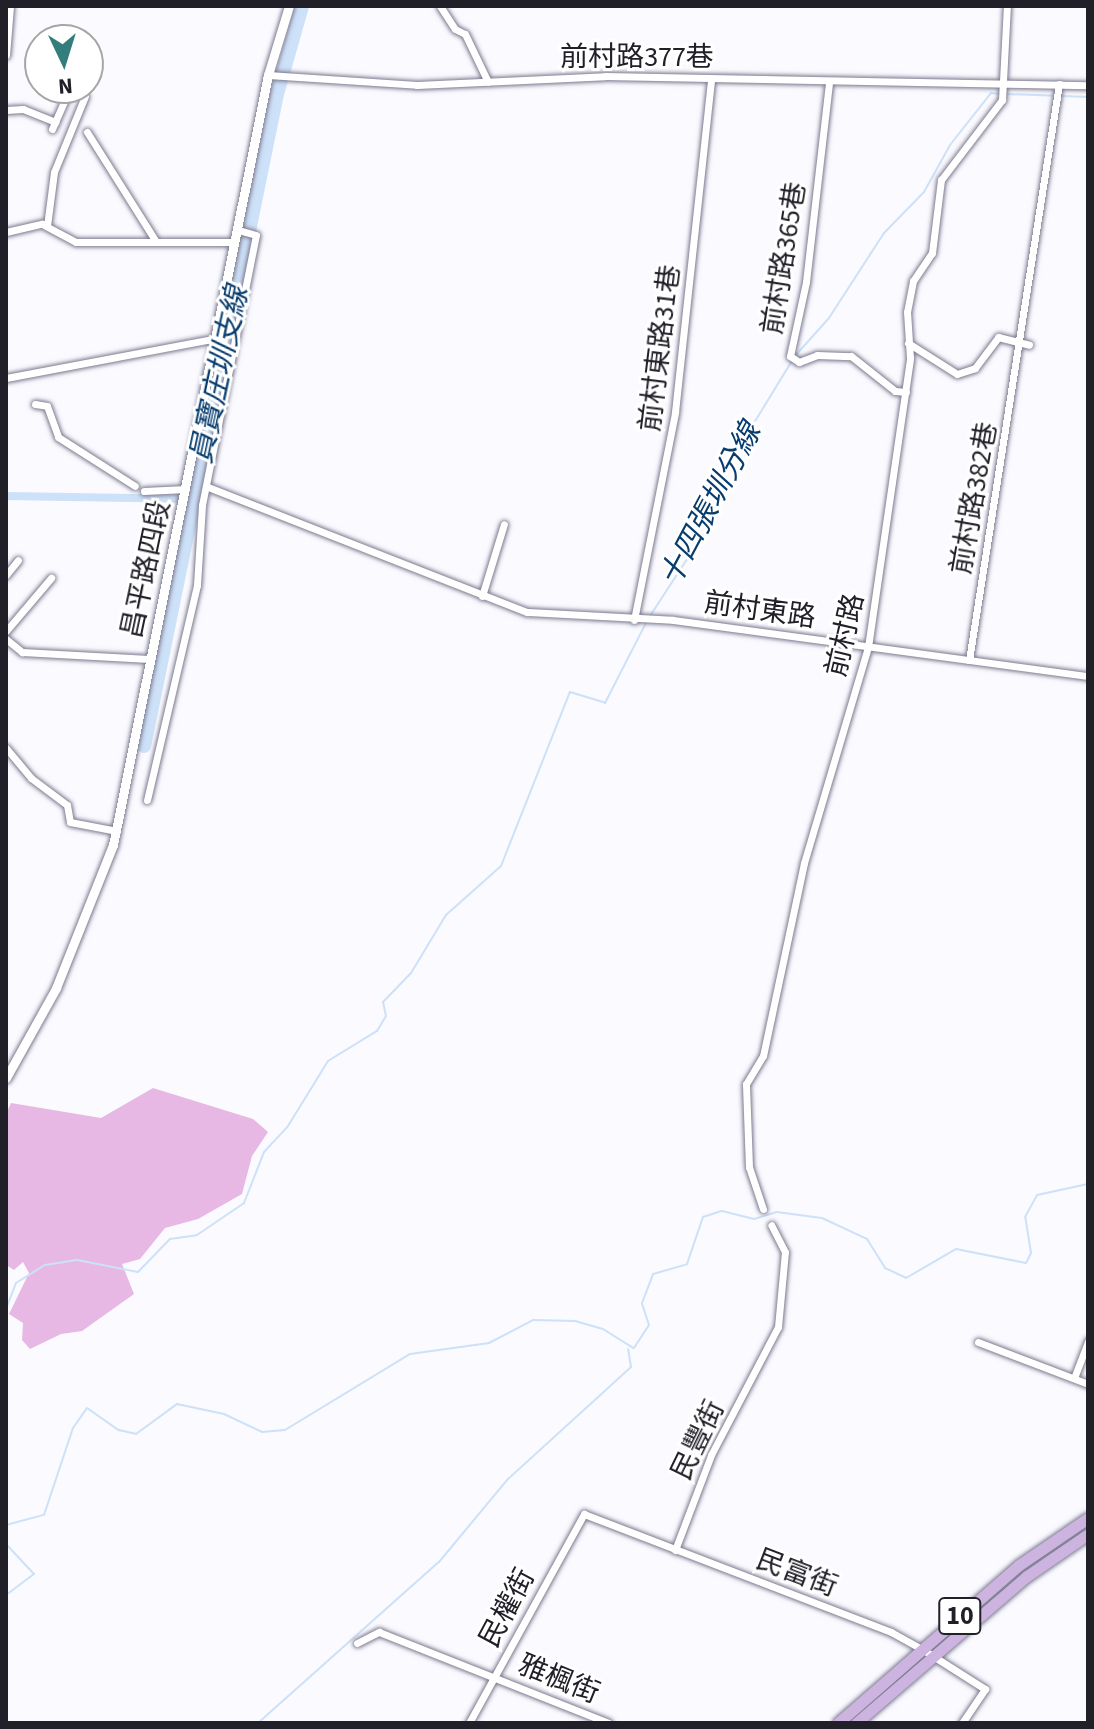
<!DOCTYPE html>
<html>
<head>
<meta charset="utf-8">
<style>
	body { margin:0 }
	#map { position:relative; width:1094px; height:1729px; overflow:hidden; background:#fafaff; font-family:"Source Sans 3","Noto Sans TC",sans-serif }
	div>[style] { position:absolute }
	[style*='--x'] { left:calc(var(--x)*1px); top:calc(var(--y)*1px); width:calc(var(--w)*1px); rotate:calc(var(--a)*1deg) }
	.green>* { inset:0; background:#e7b8e4 }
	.stream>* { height:2px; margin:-1px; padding:0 1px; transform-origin:1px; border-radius:1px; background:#cde1f8 }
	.canal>* { height:8px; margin:-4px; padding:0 4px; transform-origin:4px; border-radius:4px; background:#cde1f8 }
	.river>* { height:14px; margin:-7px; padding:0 7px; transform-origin:7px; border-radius:7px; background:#cde1f8 }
	.roads { filter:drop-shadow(0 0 2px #7c7a8f) drop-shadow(0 0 2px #7c7a8f) }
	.minor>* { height:7px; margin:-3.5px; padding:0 3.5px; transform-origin:3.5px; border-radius:3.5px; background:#fff }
	.tertiary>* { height:9px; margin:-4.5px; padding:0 4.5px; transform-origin:4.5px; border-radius:4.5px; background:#fff }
	.primary>* { height:11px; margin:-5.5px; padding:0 5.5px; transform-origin:5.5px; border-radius:5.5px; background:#cdb3e0 }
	span { translate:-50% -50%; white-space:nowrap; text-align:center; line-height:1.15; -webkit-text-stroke:6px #fff; paint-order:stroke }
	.shield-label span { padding:2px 6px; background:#fff; border:2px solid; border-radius:6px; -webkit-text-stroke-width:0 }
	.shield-label { font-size:26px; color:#212029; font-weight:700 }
	.street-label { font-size:28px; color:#212029 }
	.water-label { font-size:30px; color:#073c6e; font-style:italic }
	.frame { position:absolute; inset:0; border:8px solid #212029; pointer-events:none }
	.north { position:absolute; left:24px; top:24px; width:80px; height:80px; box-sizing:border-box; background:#fff; border:2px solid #a6a6a9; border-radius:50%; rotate:176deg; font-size:22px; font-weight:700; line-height:32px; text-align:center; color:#212029 }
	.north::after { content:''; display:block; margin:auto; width:28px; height:36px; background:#347d7d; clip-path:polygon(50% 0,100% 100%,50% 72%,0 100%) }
</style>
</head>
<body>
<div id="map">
	<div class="green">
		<i style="clip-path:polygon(153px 1088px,253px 1119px,268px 1132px,252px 1156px,242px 1194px,198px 1219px,165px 1228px,140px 1259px,122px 1264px,134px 1294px,82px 1331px,61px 1334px,30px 1349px,22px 1340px,23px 1323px,9px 1314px,29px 1273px,23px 1262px,14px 1270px,6px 1265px,6px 1114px,11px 1103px,101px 1118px)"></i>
	</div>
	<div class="stream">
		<i style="--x:1007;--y:94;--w:81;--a:2.1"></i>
		<i style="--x:795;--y:356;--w:51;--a:-48.2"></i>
		<i style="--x:829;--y:318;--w:101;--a:-57.1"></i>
		<i style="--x:884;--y:233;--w:57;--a:-45.7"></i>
		<i style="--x:924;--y:192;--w:54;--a:-61"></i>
		<i style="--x:950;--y:145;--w:66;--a:-51.7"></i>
		<i style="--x:991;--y:93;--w:9;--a:6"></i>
		<i style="--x:650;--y:616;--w:82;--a:-56.9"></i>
		<i style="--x:695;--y:547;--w:49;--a:-75.7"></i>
		<i style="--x:707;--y:500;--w:163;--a:-58.6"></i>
		<i style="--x:6;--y:1309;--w:28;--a:-69"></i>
		<i style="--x:16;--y:1283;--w:34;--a:-32"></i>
		<i style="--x:45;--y:1265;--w:32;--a:-9"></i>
		<i style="--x:77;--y:1260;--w:62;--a:11.1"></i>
		<i style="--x:138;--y:1272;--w:46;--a:-45.9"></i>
		<i style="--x:170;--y:1239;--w:27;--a:-8"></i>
		<i style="--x:197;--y:1235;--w:57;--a:-34.2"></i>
		<i style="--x:244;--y:1203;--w:55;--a:-68.6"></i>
		<i style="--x:264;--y:1152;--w:35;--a:-47"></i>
		<i style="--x:288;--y:1126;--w:76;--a:-58.4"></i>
		<i style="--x:328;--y:1061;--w:57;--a:-31.5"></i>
		<i style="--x:377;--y:1031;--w:17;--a:-59"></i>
		<i style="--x:386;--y:1016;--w:14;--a:-102"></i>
		<i style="--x:383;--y:1002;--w:40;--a:-46"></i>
		<i style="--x:411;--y:973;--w:68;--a:-58.9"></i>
		<i style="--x:446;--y:915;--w:74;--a:-41.7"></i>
		<i style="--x:501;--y:866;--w:187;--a:-68.4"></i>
		<i style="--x:570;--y:692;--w:37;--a:17"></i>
		<i style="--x:605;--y:703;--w:92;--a:-62.9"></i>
		<i style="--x:6;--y:1525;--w:39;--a:-15"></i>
		<i style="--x:44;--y:1515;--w:92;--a:-71.6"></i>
		<i style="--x:73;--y:1428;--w:24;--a:-55"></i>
		<i style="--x:87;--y:1408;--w:39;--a:35"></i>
		<i style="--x:119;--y:1430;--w:17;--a:13"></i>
		<i style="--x:136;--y:1434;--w:51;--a:-36.2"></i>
		<i style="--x:177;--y:1404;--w:48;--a:12"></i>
		<i style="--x:224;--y:1414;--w:42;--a:25.3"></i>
		<i style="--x:262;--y:1432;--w:23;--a:-5"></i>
		<i style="--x:285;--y:1430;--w:146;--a:-31.3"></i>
		<i style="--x:410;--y:1354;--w:80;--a:-7.9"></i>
		<i style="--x:489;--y:1343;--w:50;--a:-27.6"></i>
		<i style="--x:533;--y:1320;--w:42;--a:1.4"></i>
		<i style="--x:575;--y:1321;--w:29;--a:16"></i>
		<i style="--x:603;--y:1329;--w:36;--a:32"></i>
		<i style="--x:634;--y:1348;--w:27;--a:-57"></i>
		<i style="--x:649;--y:1325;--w:23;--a:-108"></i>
		<i style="--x:642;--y:1303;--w:31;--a:-69"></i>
		<i style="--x:653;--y:1274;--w:35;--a:-16"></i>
		<i style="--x:687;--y:1264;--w:50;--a:-71.2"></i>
		<i style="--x:703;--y:1217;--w:20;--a:-18"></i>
		<i style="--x:722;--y:1211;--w:33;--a:14"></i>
		<i style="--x:754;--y:1219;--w:24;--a:-17"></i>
		<i style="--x:777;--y:1212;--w:45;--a:7.6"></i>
		<i style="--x:822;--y:1218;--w:50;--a:25"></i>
		<i style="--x:867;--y:1239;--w:34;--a:58"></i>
		<i style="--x:885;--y:1268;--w:23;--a:25"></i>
		<i style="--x:906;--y:1278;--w:58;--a:-30.1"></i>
		<i style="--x:956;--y:1249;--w:71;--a:11.3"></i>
		<i style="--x:1026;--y:1263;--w:11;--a:-63"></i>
		<i style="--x:1031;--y:1253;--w:36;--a:-99"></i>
		<i style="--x:1025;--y:1217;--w:25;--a:-61"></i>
		<i style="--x:1037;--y:1195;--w:52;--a:-12.2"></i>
		<i style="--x:6;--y:1544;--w:41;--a:47"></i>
		<i style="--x:34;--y:1574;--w:35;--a:143"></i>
		<i style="--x:258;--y:1723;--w:242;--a:-41.7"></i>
		<i style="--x:439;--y:1562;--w:108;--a:-50.3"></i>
		<i style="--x:508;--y:1479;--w:166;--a:-42.3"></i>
		<i style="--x:631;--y:1367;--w:18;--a:-99"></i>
	</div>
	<div class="canal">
		<i style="--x:6;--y:496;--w:189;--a:0.9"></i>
	</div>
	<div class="river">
		<i style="--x:144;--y:746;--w:665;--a:-78.47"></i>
		<i style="--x:277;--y:94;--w:91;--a:-74.1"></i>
	</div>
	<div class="roads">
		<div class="minor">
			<i style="--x:440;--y:6;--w:27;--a:57"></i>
			<i style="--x:455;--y:29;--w:11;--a:27"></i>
			<i style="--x:465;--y:34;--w:53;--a:64.4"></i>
			<i style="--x:6;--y:55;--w:49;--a:-85.3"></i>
			<i style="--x:268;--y:75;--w:149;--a:3.8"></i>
			<i style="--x:417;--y:85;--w:188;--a:-2.7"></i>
			<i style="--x:605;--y:76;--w:483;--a:1.1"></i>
			<i style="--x:829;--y:83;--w:200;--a:96.6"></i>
			<i style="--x:806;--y:282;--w:76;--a:102.2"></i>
			<i style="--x:790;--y:356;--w:11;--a:34"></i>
			<i style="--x:799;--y:362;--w:19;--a:-21"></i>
			<i style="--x:817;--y:355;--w:34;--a:2"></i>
			<i style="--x:851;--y:356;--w:56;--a:38.5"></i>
			<i style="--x:895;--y:391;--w:11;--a:5"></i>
			<i style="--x:6;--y:110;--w:17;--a:-3"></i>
			<i style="--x:23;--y:109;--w:35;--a:22"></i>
			<i style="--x:52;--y:129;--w:45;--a:-66.3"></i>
			<i style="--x:87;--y:132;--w:128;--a:57.8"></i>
			<i style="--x:47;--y:226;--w:54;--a:-82.6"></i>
			<i style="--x:54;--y:172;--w:82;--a:-67.8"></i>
			<i style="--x:6;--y:232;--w:37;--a:-13"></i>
			<i style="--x:42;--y:224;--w:38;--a:28"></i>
			<i style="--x:76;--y:242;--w:159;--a:0"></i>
			<i style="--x:908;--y:343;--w:58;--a:32.3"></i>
			<i style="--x:957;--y:374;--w:19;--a:-18"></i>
			<i style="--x:975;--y:368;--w:39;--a:-53"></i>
			<i style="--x:998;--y:337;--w:32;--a:14"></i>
			<i style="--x:6;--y:378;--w:216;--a:-10.7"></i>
			<i style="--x:35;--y:404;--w:12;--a:9"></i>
			<i style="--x:47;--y:406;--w:33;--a:70"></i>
			<i style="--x:58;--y:437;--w:91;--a:32.5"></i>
			<i style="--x:208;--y:487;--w:343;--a:21.4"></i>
			<i style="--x:527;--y:612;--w:146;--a:3.1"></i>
			<i style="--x:673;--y:620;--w:419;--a:7.7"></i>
			<i style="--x:144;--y:491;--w:42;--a:-2.7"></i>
			<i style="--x:6;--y:575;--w:19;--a:-51"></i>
			<i style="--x:482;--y:596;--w:75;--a:-73"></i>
			<i style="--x:634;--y:620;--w:212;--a:-78.8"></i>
			<i style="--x:675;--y:412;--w:335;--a:-83.8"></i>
			<i style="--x:6;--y:631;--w:70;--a:-49.7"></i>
			<i style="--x:6;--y:639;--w:21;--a:39"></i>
			<i style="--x:22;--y:652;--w:127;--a:3.2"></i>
			<i style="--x:969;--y:660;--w:583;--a:-81.12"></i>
			<i style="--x:6;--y:748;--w:39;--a:50"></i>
			<i style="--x:31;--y:778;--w:45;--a:36.9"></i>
			<i style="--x:67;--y:805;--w:17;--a:80"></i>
			<i style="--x:70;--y:822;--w:48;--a:10.8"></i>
			<i style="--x:147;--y:800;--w:221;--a:-76.9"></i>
			<i style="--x:197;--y:585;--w:80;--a:-86.4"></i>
			<i style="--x:202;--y:505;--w:275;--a:-78.7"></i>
			<i style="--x:256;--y:235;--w:19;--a:-164"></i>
			<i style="--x:763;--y:1209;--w:44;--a:-108.4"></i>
			<i style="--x:749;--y:1167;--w:83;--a:-92.1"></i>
			<i style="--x:746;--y:1084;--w:33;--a:-59"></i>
			<i style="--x:763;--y:1056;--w:197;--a:-78"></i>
			<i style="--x:804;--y:863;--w:225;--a:-73.5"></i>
			<i style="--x:868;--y:647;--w:292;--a:-81.7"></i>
			<i style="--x:910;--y:358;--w:46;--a:-93.7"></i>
			<i style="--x:907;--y:312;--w:32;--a:-79"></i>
			<i style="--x:913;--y:281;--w:34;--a:-56"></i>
			<i style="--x:932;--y:253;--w:74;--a:-83"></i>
			<i style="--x:941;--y:180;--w:101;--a:-52.7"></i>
			<i style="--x:1002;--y:100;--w:94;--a:-87"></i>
			<i style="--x:978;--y:1342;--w:118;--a:20.9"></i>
			<i style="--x:1074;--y:1378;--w:40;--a:-69"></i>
			<i style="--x:675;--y:1550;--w:102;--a:-69.2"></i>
			<i style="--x:711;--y:1455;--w:144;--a:-62.4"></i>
			<i style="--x:778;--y:1327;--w:75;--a:-84.7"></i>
			<i style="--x:785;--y:1252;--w:30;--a:-117"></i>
			<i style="--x:357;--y:1643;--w:25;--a:-27"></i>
			<i style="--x:379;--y:1632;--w:247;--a:21.6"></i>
			<i style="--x:469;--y:1723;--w:239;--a:-61.2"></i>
			<i style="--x:584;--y:1514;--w:329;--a:21"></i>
			<i style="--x:891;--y:1632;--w:35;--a:29"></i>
			<i style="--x:922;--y:1649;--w:75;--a:32.4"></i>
			<i style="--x:985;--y:1689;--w:41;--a:124.1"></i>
		</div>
		<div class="tertiary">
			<i style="--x:6;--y:1078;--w:103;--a:-60.9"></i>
			<i style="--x:56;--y:988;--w:154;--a:-68.3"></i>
			<i style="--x:113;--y:845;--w:785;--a:-78.62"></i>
			<i style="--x:268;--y:75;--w:72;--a:-73.1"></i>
		</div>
		<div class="primary">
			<i style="--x:838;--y:1723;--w:240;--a:-41.1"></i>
			<i style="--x:1019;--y:1565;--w:83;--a:-34.3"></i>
			<i style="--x:856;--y:1723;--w:225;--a:-40.7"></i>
			<i style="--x:1027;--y:1576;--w:74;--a:-34.5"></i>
		</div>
	</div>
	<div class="shield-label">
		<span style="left:960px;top:1616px">10</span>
	</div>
	<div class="street-label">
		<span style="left:637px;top:57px">前村路377巷</span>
		<span style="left:784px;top:258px;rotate:-81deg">前村路365巷</span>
		<span style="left:660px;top:348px;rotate:-83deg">前村東路31巷</span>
		<span style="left:974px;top:498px;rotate:-80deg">前村路382巷</span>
		<span style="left:146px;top:569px;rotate:-78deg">昌平路四段</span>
		<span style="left:760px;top:610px;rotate:8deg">前村東路</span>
		<span style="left:845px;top:635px;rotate:-77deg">前村路</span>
		<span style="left:698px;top:1440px;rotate:-64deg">民豐街</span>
		<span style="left:797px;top:1573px;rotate:21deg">民富街</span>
		<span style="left:507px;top:1608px;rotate:-62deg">民權街</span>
		<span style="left:559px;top:1679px;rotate:22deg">雅楓街</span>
	</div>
	<div class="water-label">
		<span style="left:220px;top:375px;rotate:-78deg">員寶庄圳支線</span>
		<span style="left:711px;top:505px;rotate:-62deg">十四張圳分線</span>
	</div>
	<div class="frame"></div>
	<div class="north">N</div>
</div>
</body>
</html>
